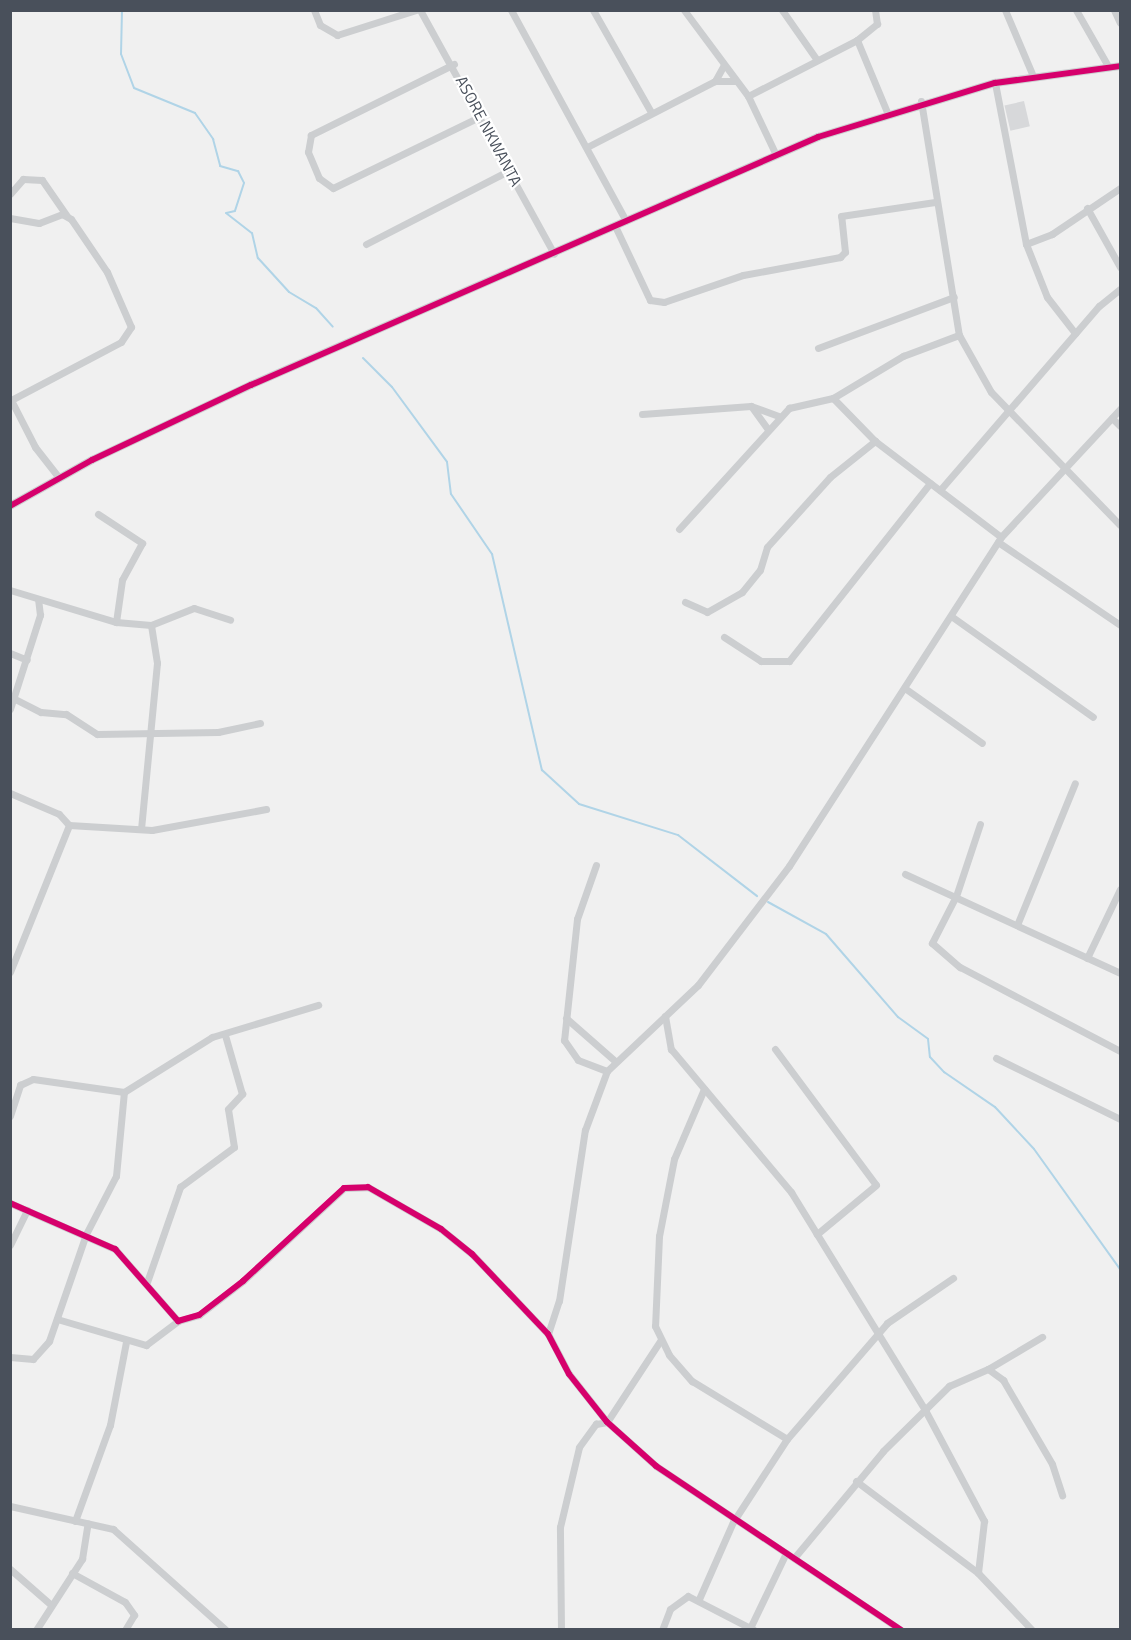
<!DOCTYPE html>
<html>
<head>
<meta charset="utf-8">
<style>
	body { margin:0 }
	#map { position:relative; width:1131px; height:1640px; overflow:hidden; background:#f0f0f0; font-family:"Titillium Web",sans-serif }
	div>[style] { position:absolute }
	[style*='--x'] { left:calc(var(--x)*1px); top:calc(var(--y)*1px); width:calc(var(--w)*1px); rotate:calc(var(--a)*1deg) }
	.stream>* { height:2px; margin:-1px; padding:0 1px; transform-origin:1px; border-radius:1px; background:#b0d4e7 }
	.building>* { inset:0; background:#d7d8da; transform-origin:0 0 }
	.minor>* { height:7px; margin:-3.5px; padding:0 3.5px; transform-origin:3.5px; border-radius:3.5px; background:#ccced0 }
	.tertiary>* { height:8px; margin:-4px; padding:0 4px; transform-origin:4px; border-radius:4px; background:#ccced0 }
	.cycleway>* { height:6px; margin:-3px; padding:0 3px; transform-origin:3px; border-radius:3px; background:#d6006c }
	span { translate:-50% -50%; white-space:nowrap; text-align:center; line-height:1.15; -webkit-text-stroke:4.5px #fff; paint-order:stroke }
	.street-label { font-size:16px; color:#49505b }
	.frame { position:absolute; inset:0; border:12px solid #49505b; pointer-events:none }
</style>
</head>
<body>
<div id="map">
	<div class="stream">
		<i style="--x:122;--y:10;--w:44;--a:91.3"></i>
		<i style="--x:121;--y:54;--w:36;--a:69"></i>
		<i style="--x:134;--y:88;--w:66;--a:22.3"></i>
		<i style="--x:195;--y:113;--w:32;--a:55"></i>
		<i style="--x:213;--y:139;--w:28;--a:75"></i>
		<i style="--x:220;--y:166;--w:19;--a:16"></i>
		<i style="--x:238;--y:171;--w:13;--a:63"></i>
		<i style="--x:244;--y:183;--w:29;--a:108"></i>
		<i style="--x:235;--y:211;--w:9;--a:167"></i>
		<i style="--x:226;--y:213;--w:33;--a:38"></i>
		<i style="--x:252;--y:233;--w:26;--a:77"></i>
		<i style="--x:258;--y:258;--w:46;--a:47.6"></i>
		<i style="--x:289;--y:292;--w:31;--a:31"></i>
		<i style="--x:316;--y:308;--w:25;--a:48"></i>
		<i style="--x:363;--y:358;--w:41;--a:45"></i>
		<i style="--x:392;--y:387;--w:93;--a:53.7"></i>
		<i style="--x:447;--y:462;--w:32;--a:83"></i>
		<i style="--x:451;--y:494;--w:73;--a:55.7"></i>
		<i style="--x:492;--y:554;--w:222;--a:77"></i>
		<i style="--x:542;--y:770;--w:50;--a:42.6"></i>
		<i style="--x:579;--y:804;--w:104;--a:17.4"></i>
		<i style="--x:678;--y:835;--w:100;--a:37.7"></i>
		<i style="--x:768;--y:902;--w:66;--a:28.9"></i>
		<i style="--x:826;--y:934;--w:110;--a:49.1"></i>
		<i style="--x:898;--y:1017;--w:37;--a:36"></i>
		<i style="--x:928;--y:1039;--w:18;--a:84"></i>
		<i style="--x:930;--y:1057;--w:21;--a:47"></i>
		<i style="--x:944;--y:1072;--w:62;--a:34.5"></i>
		<i style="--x:995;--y:1107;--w:57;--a:47.1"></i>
		<i style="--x:1034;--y:1149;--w:148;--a:54.4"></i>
	</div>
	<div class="building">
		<i style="left:1024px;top:101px;width:26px;height:20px;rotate:77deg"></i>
	</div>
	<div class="minor">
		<i style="--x:314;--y:10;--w:16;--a:68"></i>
		<i style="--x:320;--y:25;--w:20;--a:30"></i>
		<i style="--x:337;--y:35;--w:83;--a:-17.6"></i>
		<i style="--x:420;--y:10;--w:278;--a:61.2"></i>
		<i style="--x:511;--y:10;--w:240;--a:61.4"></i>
		<i style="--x:593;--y:10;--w:117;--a:60.4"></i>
		<i style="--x:684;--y:10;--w:107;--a:53.3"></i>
		<i style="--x:748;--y:96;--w:65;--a:64.6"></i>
		<i style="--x:782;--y:10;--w:61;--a:55"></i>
		<i style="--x:1005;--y:10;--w:72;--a:67"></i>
		<i style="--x:1076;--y:10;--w:64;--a:60.3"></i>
		<i style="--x:1114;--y:10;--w:14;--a:65"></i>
		<i style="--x:857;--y:40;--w:78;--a:67.4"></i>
		<i style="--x:454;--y:64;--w:160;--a:153.6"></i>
		<i style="--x:311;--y:135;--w:17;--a:100"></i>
		<i style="--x:308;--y:152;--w:28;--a:67"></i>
		<i style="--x:319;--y:178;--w:17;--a:36"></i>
		<i style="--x:333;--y:188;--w:165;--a:-25.9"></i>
		<i style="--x:715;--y:81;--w:18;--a:-61"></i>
		<i style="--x:995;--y:83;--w:164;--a:79.1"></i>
		<i style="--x:1026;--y:244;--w:57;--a:68.4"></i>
		<i style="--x:1047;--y:297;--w:46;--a:52.1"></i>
		<i style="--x:748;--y:96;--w:123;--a:-27.2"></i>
		<i style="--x:857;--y:40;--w:26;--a:-39"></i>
		<i style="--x:877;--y:24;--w:14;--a:-98"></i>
		<i style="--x:921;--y:101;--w:237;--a:80.8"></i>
		<i style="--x:959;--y:335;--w:65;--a:60.7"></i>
		<i style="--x:991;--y:392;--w:185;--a:45.9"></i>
		<i style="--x:589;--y:146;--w:142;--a:-27.3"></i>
		<i style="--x:715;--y:81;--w:21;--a:0"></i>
		<i style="--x:10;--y:194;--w:20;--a:-49"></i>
		<i style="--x:23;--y:179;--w:19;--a:3"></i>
		<i style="--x:42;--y:180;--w:44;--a:55.2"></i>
		<i style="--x:1087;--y:208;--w:68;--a:60.8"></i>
		<i style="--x:10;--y:218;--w:29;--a:10"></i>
		<i style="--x:39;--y:223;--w:25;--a:-21"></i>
		<i style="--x:62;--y:214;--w:10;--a:29"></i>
		<i style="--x:71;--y:219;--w:64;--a:55.8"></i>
		<i style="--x:107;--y:272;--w:60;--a:66.4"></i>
		<i style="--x:131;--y:327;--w:18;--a:124"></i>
		<i style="--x:121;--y:342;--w:124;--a:152.2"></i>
		<i style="--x:11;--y:400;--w:53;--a:62.9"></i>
		<i style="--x:35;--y:447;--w:39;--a:52"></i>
		<i style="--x:615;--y:226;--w:82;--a:64.7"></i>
		<i style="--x:650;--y:300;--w:14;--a:8"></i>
		<i style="--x:664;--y:302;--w:83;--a:-18.9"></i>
		<i style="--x:743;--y:275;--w:99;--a:-10.5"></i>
		<i style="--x:840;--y:257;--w:7;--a:-45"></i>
		<i style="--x:845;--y:252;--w:36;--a:-96"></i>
		<i style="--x:841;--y:216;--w:95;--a:-8.5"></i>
		<i style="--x:366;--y:244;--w:162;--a:-27.2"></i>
		<i style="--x:1026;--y:244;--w:28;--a:-21"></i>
		<i style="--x:1052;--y:234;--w:82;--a:-34.1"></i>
		<i style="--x:818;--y:348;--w:145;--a:-20.6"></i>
		<i style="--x:833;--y:398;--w:60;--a:45.7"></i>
		<i style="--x:875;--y:441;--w:158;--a:37.3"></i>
		<i style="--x:751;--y:406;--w:27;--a:54"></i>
		<i style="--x:642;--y:414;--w:109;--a:-4.2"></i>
		<i style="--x:751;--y:406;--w:30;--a:20"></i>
		<i style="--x:1112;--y:418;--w:11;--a:45"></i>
		<i style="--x:940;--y:490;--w:243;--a:-49.2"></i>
		<i style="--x:1099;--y:306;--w:27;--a:-39"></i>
		<i style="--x:98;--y:514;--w:53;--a:33.4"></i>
		<i style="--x:142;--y:543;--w:42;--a:118.4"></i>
		<i style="--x:122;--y:580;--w:42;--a:98.1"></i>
		<i style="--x:679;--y:529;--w:164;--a:-47.7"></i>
		<i style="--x:789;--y:408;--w:45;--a:-12.8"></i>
		<i style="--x:833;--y:398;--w:82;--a:-31"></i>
		<i style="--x:903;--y:356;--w:60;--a:-20.6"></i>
		<i style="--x:998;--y:542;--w:148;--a:34.2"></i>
		<i style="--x:10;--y:590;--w:111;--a:16.8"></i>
		<i style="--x:116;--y:622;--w:35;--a:5"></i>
		<i style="--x:151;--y:625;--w:46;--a:-21.6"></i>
		<i style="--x:194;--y:608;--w:38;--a:18"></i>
		<i style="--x:685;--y:602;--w:24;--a:24"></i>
		<i style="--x:707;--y:612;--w:40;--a:-29.7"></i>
		<i style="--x:742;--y:592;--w:28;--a:-51"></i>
		<i style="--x:760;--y:570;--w:24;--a:-73"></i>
		<i style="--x:767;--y:547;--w:94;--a:-48"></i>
		<i style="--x:830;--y:477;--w:58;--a:-38.7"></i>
		<i style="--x:951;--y:616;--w:174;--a:35.4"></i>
		<i style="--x:724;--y:637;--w:44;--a:33"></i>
		<i style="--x:761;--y:661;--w:28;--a:0"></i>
		<i style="--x:789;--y:661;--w:227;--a:-51.6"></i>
		<i style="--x:10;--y:653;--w:18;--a:22"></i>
		<i style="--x:906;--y:689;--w:93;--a:35.4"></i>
		<i style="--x:13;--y:698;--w:31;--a:27"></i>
		<i style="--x:41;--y:712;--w:25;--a:5"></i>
		<i style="--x:66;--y:714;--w:37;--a:33"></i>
		<i style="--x:97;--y:734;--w:121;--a:-0.9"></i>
		<i style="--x:218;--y:732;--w:43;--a:-12.1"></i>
		<i style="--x:10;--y:709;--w:99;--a:-72.3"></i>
		<i style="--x:40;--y:615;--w:16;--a:-97"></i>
		<i style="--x:10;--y:793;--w:53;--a:23.2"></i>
		<i style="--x:59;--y:814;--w:15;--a:48"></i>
		<i style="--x:980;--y:824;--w:76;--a:108.4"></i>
		<i style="--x:956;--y:896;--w:53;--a:117.1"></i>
		<i style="--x:932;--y:943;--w:37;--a:41"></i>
		<i style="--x:960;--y:967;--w:181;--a:27.7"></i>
		<i style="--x:141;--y:829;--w:167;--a:-84.5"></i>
		<i style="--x:157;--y:663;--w:38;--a:-99"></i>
		<i style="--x:596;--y:865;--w:57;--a:109.4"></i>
		<i style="--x:577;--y:919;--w:122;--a:96.1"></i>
		<i style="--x:564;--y:1040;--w:24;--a:55"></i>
		<i style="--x:578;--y:1060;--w:31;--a:21"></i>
		<i style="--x:905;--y:874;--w:237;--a:24.7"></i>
		<i style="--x:1017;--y:925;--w:153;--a:-67.8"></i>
		<i style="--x:1087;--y:958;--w:76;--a:-64.4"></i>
		<i style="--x:10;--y:972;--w:158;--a:-68.1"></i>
		<i style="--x:69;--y:825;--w:83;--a:3.4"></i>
		<i style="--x:152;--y:830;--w:116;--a:-10.4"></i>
		<i style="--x:665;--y:1016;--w:34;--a:80"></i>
		<i style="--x:671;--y:1049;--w:187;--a:50"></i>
		<i style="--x:791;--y:1192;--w:256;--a:58.4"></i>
		<i style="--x:925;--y:1410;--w:126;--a:62"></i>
		<i style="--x:984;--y:1521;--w:52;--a:96.6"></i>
		<i style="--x:566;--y:1018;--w:65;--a:41.3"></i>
		<i style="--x:775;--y:1049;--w:169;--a:53.4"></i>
		<i style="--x:876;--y:1185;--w:77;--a:140.3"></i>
		<i style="--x:996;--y:1058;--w:138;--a:26.2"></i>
		<i style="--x:704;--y:1089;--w:76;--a:113.2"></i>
		<i style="--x:674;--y:1159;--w:78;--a:101"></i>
		<i style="--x:659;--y:1236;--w:90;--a:92.5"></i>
		<i style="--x:655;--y:1326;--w:32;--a:64"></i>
		<i style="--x:669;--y:1355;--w:35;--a:49"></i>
		<i style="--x:692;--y:1381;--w:111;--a:31.4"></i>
		<i style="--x:10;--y:1116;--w:33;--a:-72"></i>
		<i style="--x:20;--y:1085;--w:14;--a:-25"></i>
		<i style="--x:33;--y:1079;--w:92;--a:8.1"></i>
		<i style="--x:124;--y:1092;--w:104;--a:-32"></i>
		<i style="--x:212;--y:1037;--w:111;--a:-16.8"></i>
		<i style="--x:10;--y:1203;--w:115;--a:23.7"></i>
		<i style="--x:115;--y:1249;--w:96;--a:48.8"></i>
		<i style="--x:178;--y:1321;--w:22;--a:-16"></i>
		<i style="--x:199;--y:1315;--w:56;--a:-37.7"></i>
		<i style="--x:243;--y:1281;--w:137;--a:-42.6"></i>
		<i style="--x:344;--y:1188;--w:24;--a:-2"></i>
		<i style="--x:368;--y:1187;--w:84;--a:29.9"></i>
		<i style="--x:441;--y:1229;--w:40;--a:39"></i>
		<i style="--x:472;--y:1254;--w:110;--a:46.5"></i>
		<i style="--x:548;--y:1334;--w:45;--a:62.3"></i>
		<i style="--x:569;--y:1374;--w:61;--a:51.6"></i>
		<i style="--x:607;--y:1422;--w:66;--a:41.9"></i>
		<i style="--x:656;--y:1466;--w:295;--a:33.8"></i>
		<i style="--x:10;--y:1245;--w:39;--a:-64"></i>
		<i style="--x:147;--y:1282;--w:101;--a:-70.8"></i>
		<i style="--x:180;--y:1187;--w:67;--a:-36.5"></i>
		<i style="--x:234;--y:1147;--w:38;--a:-99"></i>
		<i style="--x:228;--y:1109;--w:21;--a:-47"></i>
		<i style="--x:242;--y:1094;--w:61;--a:-106.1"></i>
		<i style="--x:57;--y:1319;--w:93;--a:16.3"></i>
		<i style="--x:146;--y:1345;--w:40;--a:-37"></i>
		<i style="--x:548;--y:1334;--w:35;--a:-72"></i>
		<i style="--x:559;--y:1301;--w:173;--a:-81.4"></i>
		<i style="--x:585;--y:1130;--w:63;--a:-69.6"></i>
		<i style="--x:607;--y:1071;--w:125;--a:-43.4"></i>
		<i style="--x:698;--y:985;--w:150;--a:-52.6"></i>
		<i style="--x:789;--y:866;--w:391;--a:-57.2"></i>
		<i style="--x:1001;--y:537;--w:175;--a:-47.1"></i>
		<i style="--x:10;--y:1357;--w:23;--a:5"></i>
		<i style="--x:33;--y:1359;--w:24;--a:-48"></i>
		<i style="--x:49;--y:1341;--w:113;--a:-70.9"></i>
		<i style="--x:86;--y:1234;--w:65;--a:-62.7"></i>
		<i style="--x:116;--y:1176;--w:84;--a:-84.6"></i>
		<i style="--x:988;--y:1369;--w:63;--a:-30.7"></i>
		<i style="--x:856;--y:1481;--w:153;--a:37"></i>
		<i style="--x:978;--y:1573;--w:79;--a:46.5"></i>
		<i style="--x:10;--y:1506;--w:106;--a:12.6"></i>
		<i style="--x:113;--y:1529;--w:152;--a:41.8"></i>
		<i style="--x:75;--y:1521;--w:102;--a:-70"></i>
		<i style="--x:110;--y:1425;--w:85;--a:-79.1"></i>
		<i style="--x:794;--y:1558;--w:139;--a:-50.2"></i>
		<i style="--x:883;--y:1451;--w:93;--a:-44.6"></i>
		<i style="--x:949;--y:1386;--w:43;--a:-23.6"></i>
		<i style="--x:988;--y:1369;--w:19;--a:36"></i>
		<i style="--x:1003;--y:1380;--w:97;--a:59.7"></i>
		<i style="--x:1052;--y:1464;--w:33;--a:72"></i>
		<i style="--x:10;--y:1569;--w:53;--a:41.2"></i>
		<i style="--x:72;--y:1573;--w:60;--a:28.7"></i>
		<i style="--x:125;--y:1602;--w:16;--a:55"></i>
		<i style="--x:134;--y:1615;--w:17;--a:121"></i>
		<i style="--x:699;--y:1599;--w:84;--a:-66.2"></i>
		<i style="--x:733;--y:1522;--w:99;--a:-57"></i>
		<i style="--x:787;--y:1439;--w:153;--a:-49.2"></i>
		<i style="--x:887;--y:1323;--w:80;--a:-34.3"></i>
		<i style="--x:751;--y:1626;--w:81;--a:-64.4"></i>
		<i style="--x:36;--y:1630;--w:85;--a:-57.1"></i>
		<i style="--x:82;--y:1559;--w:36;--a:-81"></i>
		<i style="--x:561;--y:1630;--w:103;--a:-90.6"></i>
		<i style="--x:560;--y:1527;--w:82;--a:-76.6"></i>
		<i style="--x:579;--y:1447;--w:29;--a:-54"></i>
		<i style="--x:596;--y:1424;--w:11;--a:-10"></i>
		<i style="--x:607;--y:1422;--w:97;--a:-56.8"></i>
		<i style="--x:662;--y:1630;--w:22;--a:-69"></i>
		<i style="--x:670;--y:1609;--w:22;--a:-36"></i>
		<i style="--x:688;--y:1596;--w:74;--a:27.3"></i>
	</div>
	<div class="tertiary">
		<i style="--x:10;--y:506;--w:94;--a:-29.3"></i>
		<i style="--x:92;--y:460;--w:176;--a:-25.3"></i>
		<i style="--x:251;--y:385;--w:619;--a:-23.62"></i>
		<i style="--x:818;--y:137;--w:185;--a:-17"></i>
		<i style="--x:995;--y:83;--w:126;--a:-7.7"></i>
	</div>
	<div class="cycleway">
		<i style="--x:10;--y:506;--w:94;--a:-29.3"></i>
		<i style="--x:92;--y:460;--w:176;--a:-25.3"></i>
		<i style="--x:251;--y:385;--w:619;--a:-23.62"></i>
		<i style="--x:818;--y:137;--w:185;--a:-17"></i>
		<i style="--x:995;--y:83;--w:126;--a:-7.7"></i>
		<i style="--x:10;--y:1203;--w:115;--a:23.7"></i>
		<i style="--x:115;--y:1249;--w:96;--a:48.8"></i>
		<i style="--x:178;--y:1321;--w:22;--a:-16"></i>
		<i style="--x:199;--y:1315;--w:56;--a:-37.7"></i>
		<i style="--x:243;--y:1281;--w:137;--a:-42.6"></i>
		<i style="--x:344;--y:1188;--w:24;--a:-2"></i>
		<i style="--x:368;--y:1187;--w:84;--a:29.9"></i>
		<i style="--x:441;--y:1229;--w:40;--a:39"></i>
		<i style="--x:472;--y:1254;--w:110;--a:46.5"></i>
		<i style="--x:548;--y:1334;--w:45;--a:62.3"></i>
		<i style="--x:569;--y:1374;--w:61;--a:51.6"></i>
		<i style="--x:607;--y:1422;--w:66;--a:41.9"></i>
		<i style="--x:656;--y:1466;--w:295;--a:33.8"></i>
	</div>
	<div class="street-label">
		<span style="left:489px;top:131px;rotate:62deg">ASORE NKWANTA</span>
	</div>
	<div class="frame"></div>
</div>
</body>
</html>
